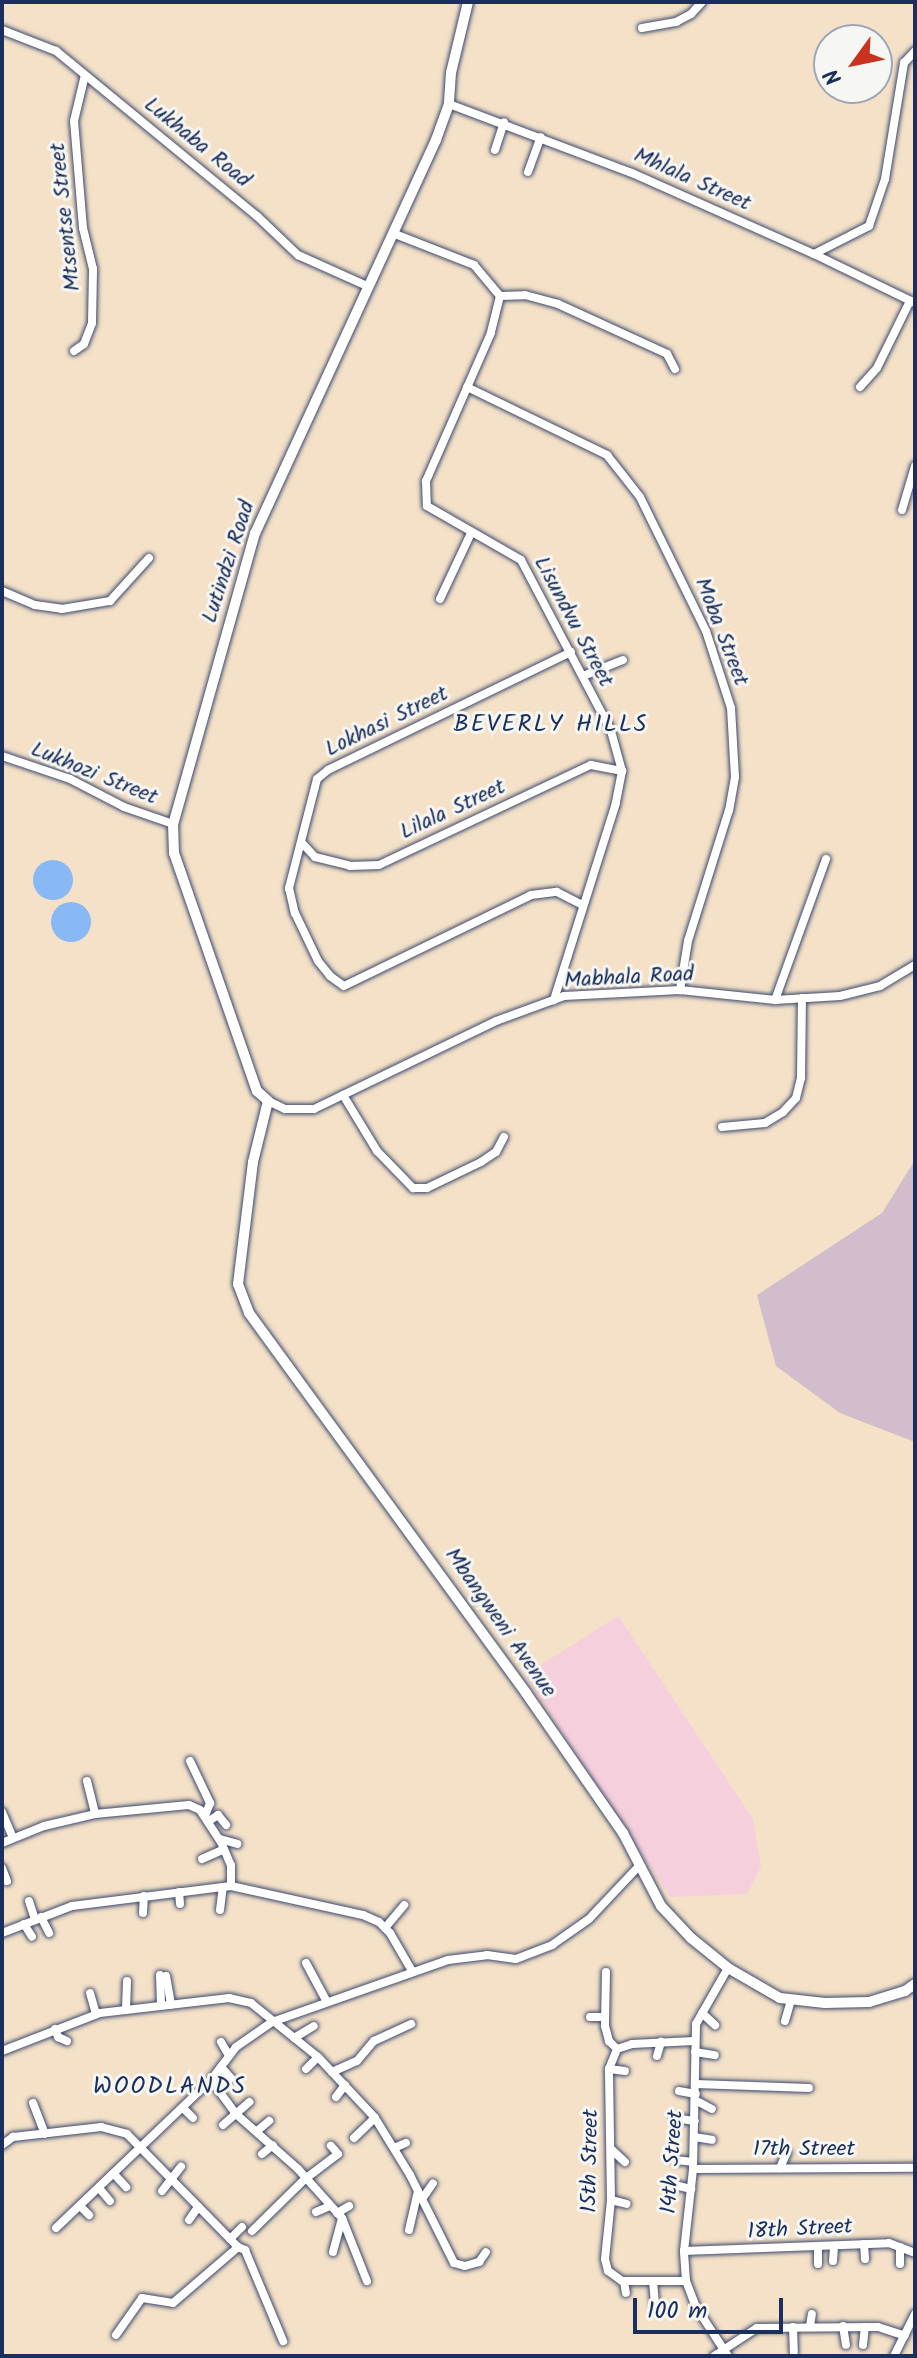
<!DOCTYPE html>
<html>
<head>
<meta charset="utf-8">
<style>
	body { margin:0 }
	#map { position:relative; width:917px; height:2358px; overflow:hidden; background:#f4e1c8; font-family:Kalam,sans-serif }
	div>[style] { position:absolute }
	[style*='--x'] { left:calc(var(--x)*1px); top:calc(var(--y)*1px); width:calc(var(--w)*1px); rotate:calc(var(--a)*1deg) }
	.built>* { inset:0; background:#f5cfdb }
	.industrial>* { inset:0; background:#d1bdcc }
	.water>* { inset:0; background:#88b9f5 }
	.round { border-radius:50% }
	.roads { filter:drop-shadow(0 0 2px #3c4a6e) drop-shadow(0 0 2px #3c4a6e) }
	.minor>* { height:8px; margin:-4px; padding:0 4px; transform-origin:4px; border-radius:4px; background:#fff }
	.tertiary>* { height:10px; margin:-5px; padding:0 5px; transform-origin:5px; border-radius:5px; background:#fff }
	span { translate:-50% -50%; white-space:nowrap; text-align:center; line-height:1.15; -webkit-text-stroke:6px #f6f6f2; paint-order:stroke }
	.street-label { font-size:22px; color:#1b2f5e }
	.neighbourhood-label { font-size:24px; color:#1b2f5e; letter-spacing:2px }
	.frame { position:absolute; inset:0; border:4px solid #1b2f5e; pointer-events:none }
	.north { position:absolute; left:813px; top:24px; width:80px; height:80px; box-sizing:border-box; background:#f6f6f2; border:2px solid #9ea6b7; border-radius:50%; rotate:237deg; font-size:22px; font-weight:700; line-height:32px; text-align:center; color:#1b2f5e }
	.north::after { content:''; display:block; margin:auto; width:28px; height:36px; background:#c8321e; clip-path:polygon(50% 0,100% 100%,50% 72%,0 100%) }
	.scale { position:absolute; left:633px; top:2298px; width:150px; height:36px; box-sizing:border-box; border:4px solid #1b2f5e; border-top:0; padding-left:10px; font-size:24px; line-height:28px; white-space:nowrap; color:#1b2f5e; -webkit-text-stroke:6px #f6f6f2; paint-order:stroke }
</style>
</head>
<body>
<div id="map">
	<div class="built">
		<i style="clip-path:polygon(618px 1616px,753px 1819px,761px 1867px,747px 1894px,670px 1897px,525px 1675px)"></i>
	</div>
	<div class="industrial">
		<i style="clip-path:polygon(915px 1160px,915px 1442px,840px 1413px,776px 1366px,757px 1295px,882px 1213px)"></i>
	</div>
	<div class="water">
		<i class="round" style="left:33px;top:860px;width:40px;height:40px"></i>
		<i class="round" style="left:51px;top:902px;width:40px;height:40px"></i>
	</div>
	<div class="roads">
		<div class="minor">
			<i style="--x:642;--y:28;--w:35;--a:-10"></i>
			<i style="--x:676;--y:22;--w:17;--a:-28"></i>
			<i style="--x:691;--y:14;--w:16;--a:-47"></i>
			<i style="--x:2;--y:30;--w:58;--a:21.3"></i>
			<i style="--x:56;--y:51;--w:260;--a:39.4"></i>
			<i style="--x:257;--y:216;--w:57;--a:43.6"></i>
			<i style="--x:298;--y:255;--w:76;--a:24.2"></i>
			<i style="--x:449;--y:104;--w:196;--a:20.7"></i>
			<i style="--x:632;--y:173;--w:199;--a:24"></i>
			<i style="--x:814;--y:254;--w:112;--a:25.9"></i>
			<i style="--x:495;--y:150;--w:29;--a:-72"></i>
			<i style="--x:528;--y:172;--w:37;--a:-70"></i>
			<i style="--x:395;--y:234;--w:85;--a:21.4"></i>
			<i style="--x:474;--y:265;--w:40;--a:50"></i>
			<i style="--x:500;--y:296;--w:38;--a:104"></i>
			<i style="--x:491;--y:333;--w:162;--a:113.7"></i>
			<i style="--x:426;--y:481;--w:25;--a:88"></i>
			<i style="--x:427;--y:506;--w:108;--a:29.9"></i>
			<i style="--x:521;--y:560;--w:193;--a:62.2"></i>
			<i style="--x:611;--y:731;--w:41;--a:74.6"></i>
			<i style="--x:622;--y:771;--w:33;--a:101"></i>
			<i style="--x:616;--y:803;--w:207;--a:107.5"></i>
			<i style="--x:814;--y:254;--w:62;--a:-27"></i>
			<i style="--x:869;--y:226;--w:50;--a:-71.2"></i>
			<i style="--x:885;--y:179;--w:118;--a:-80.7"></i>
			<i style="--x:904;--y:63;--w:16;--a:-47"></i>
			<i style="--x:500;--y:296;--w:25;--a:-2"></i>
			<i style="--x:525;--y:295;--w:34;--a:15"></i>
			<i style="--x:558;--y:304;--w:120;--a:24.6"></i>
			<i style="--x:667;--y:354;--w:17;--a:62"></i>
			<i style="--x:74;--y:351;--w:12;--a:-35"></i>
			<i style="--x:84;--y:344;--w:22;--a:-69"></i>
			<i style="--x:92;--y:323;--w:54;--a:-88.9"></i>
			<i style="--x:93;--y:269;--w:42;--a:-103.7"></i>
			<i style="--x:83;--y:228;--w:107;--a:-94.8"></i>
			<i style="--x:74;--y:121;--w:47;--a:-76.6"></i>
			<i style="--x:467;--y:387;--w:156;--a:25.9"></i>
			<i style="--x:607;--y:455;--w:53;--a:51.8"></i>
			<i style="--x:640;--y:497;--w:149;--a:63.8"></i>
			<i style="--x:706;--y:631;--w:81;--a:72"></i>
			<i style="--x:731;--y:708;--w:69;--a:86.7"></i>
			<i style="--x:735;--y:777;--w:34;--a:100"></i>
			<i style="--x:729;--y:810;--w:137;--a:107.4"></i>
			<i style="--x:688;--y:941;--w:50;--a:99.3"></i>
			<i style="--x:860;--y:387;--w:25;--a:-48"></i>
			<i style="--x:877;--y:368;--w:75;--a:-63.8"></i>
			<i style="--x:902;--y:510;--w:46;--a:-73.5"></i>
			<i style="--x:2;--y:591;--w:36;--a:23"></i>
			<i style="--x:35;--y:605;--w:27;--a:8"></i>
			<i style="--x:62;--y:609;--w:49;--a:-9.5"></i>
			<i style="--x:110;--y:601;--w:58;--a:-47.8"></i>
			<i style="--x:440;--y:599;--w:73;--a:-64.8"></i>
			<i style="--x:571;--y:652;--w:270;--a:154.1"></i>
			<i style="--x:328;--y:770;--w:14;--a:141"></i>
			<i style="--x:317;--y:779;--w:113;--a:104.4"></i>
			<i style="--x:289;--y:888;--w:26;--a:77"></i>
			<i style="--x:295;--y:913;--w:53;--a:64.4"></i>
			<i style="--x:318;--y:961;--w:19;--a:51"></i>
			<i style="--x:330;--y:976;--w:17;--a:36"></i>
			<i style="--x:344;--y:986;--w:208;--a:-25.9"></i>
			<i style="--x:531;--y:895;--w:26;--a:-7"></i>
			<i style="--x:557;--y:892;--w:28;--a:27"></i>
			<i style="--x:583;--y:676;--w:43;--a:-21.8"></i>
			<i style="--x:2;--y:756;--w:72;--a:18.7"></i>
			<i style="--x:70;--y:779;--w:61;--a:27.4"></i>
			<i style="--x:124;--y:807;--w:52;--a:19.1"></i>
			<i style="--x:302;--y:843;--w:19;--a:47"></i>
			<i style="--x:315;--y:857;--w:36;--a:14"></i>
			<i style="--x:350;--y:866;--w:29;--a:-2"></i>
			<i style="--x:379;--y:865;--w:234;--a:-25.3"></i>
			<i style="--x:591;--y:765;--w:32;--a:11"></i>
			<i style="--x:775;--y:1000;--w:150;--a:-70.1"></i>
			<i style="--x:343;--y:1095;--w:66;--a:58.7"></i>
			<i style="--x:377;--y:1151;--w:52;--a:45.8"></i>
			<i style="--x:413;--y:1188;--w:14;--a:0"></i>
			<i style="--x:427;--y:1188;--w:60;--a:-25.7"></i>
			<i style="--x:481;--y:1162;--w:18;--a:-34"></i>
			<i style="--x:496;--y:1152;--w:17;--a:-62"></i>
			<i style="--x:268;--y:1101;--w:19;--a:25"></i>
			<i style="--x:285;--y:1109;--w:29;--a:0"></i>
			<i style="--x:314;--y:1109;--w:202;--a:-25.8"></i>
			<i style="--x:496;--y:1021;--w:72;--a:-20.2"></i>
			<i style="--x:564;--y:996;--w:116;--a:-3"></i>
			<i style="--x:680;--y:990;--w:96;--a:6"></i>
			<i style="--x:775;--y:1000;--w:65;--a:-3.5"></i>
			<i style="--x:840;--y:996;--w:41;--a:-14"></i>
			<i style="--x:880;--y:986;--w:41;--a:-31"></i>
			<i style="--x:722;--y:1127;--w:43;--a:-5.3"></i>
			<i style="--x:765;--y:1123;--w:21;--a:-31"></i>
			<i style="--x:783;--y:1112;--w:19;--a:-47"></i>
			<i style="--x:796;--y:1098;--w:21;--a:-76"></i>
			<i style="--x:801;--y:1078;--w:80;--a:-89.3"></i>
			<i style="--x:190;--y:1761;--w:47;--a:64.5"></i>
			<i style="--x:210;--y:1803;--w:14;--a:111"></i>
			<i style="--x:87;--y:1781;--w:34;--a:76"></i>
			<i style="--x:2;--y:1812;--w:28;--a:67"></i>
			<i style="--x:209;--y:1821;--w:11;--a:-34"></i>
			<i style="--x:218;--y:1815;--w:13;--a:51"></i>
			<i style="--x:220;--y:1839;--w:18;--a:16"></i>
			<i style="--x:2;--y:1843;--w:45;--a:-22"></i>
			<i style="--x:44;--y:1826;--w:52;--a:-13.2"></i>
			<i style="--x:95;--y:1814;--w:94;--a:-5.5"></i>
			<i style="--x:189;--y:1805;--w:12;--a:24"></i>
			<i style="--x:200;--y:1810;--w:38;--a:57"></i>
			<i style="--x:221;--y:1842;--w:25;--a:67"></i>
			<i style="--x:231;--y:1865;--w:21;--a:90"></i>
			<i style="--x:202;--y:1859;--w:24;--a:-24"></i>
			<i style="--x:2;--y:1868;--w:14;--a:69"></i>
			<i style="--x:179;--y:1892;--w:12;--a:85"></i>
			<i style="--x:29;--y:1901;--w:19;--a:72"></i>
			<i style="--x:220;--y:1910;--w:23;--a:-83"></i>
			<i style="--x:143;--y:1913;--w:17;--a:-87"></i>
			<i style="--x:41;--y:1917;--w:18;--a:63"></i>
			<i style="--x:24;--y:1924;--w:15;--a:58"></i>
			<i style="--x:385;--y:1928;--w:30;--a:-50"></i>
			<i style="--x:2;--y:1933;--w:75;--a:-21.1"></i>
			<i style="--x:72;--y:1906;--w:160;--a:-7.2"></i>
			<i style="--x:231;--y:1886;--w:135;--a:12.4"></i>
			<i style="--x:363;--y:1915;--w:17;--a:24"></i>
			<i style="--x:379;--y:1922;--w:16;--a:45"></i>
			<i style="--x:390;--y:1933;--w:44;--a:59.9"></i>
			<i style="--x:306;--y:1963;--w:44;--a:61.7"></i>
			<i style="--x:606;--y:1972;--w:54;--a:91.1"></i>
			<i style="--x:605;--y:2026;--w:16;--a:75"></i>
			<i style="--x:609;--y:2041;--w:11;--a:45"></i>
			<i style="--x:160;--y:1975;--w:31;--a:88"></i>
			<i style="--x:166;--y:1976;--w:29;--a:80"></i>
			<i style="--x:90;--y:1993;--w:22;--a:74"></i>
			<i style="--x:126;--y:2010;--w:29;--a:-88"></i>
			<i style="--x:702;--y:2013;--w:18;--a:43"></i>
			<i style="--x:590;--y:2017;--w:15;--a:0"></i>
			<i style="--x:785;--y:2021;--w:22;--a:-74"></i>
			<i style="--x:55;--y:2029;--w:9;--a:69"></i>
			<i style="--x:58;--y:2037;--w:10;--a:24"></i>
			<i style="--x:294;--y:2038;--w:23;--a:-31"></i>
			<i style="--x:221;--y:2042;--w:16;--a:60"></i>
			<i style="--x:2;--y:2051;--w:105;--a:-21.2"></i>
			<i style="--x:100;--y:2013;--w:130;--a:-6.6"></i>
			<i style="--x:229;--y:1998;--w:23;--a:13"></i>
			<i style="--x:251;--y:2003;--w:86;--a:38.9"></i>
			<i style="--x:318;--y:2057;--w:83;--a:46.9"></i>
			<i style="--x:375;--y:2118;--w:67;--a:58.4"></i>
			<i style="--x:410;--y:2175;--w:98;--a:63.4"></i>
			<i style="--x:454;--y:2263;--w:11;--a:15"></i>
			<i style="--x:465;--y:2266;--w:15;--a:-16"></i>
			<i style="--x:479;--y:2262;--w:12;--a:-55"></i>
			<i style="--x:695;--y:2052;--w:20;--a:9"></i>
			<i style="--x:657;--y:2056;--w:15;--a:-74"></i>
			<i style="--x:221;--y:2067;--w:15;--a:48"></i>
			<i style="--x:306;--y:2069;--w:17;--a:-45"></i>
			<i style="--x:609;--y:2069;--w:16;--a:7"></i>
			<i style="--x:332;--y:2072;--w:27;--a:-24"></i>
			<i style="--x:357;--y:2061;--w:26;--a:-50"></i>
			<i style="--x:374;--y:2041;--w:41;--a:-24.7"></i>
			<i style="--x:211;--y:2080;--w:42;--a:53.7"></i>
			<i style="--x:236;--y:2114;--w:83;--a:41.6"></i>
			<i style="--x:298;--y:2169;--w:66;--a:48.1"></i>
			<i style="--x:342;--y:2218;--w:68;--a:68.4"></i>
			<i style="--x:696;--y:2084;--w:113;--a:2"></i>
			<i style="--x:679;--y:2091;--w:17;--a:10"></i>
			<i style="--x:336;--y:2097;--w:15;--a:-53"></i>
			<i style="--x:695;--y:2100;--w:19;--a:28"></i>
			<i style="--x:33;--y:2103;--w:33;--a:69"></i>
			<i style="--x:183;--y:2108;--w:14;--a:45"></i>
			<i style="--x:675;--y:2118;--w:20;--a:9"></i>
			<i style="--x:223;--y:2125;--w:35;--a:-41"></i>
			<i style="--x:257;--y:2131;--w:16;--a:-40"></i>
			<i style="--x:694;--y:2137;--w:18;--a:9"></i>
			<i style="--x:354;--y:2138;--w:29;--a:-44"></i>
			<i style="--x:2;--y:2145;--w:14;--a:-36"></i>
			<i style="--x:13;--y:2137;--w:89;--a:-6.5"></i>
			<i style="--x:101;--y:2127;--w:27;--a:15"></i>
			<i style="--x:127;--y:2134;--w:158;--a:45.5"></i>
			<i style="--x:238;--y:2247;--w:8;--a:23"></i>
			<i style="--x:245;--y:2250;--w:99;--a:67.3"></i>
			<i style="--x:394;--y:2148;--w:13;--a:-23"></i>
			<i style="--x:611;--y:2149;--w:19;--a:43"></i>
			<i style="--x:262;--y:2154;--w:14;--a:-39"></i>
			<i style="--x:675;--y:2160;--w:18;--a:6"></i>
			<i style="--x:780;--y:2168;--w:17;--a:-66"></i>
			<i style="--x:693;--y:2169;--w:222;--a:-0.3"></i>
			<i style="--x:114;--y:2174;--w:18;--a:47"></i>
			<i style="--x:671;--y:2184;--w:21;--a:14"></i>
			<i style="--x:99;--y:2188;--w:17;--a:50"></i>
			<i style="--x:162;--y:2191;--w:31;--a:-52"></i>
			<i style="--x:422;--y:2199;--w:19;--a:-55"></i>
			<i style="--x:611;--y:2200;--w:16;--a:14"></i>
			<i style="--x:80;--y:2206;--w:13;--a:45"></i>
			<i style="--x:316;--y:2212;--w:15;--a:-23"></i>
			<i style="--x:337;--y:2213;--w:14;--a:-30"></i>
			<i style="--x:189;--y:2220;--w:16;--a:-55"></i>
			<i style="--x:56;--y:2228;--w:214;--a:-43.7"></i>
			<i style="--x:211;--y:2080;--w:41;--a:-52.9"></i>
			<i style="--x:236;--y:2047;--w:44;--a:-34.8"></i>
			<i style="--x:272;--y:2022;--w:187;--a:-19.4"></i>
			<i style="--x:448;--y:1960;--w:39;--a:-7"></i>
			<i style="--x:487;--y:1955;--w:29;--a:8"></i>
			<i style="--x:516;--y:1959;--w:39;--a:-21"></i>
			<i style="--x:552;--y:1945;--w:45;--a:-35.1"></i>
			<i style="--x:589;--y:1919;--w:73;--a:-46.7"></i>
			<i style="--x:409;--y:2230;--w:40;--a:-77"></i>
			<i style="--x:252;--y:2231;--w:74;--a:-44.5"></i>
			<i style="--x:305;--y:2179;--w:41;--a:-37.1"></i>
			<i style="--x:338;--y:2154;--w:11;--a:-131"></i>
			<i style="--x:230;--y:2239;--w:17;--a:-45"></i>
			<i style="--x:864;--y:2244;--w:15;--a:86"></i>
			<i style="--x:818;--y:2247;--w:17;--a:90"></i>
			<i style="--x:900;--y:2247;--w:17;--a:90"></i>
			<i style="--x:684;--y:2251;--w:205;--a:-2.2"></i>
			<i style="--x:889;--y:2243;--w:28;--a:21"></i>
			<i style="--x:333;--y:2252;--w:34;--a:-75"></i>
			<i style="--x:833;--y:2261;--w:15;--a:-86"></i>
			<i style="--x:624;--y:2281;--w:12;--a:81"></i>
			<i style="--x:653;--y:2281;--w:24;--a:85"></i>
			<i style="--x:686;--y:2281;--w:64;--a:180"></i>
			<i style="--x:622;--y:2281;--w:17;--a:-144"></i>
			<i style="--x:608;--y:2271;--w:12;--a:-104"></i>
			<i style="--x:605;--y:2259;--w:59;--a:-84.2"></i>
			<i style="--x:611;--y:2200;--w:131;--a:-90.9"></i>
			<i style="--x:609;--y:2069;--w:22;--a:-68"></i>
			<i style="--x:617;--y:2049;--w:16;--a:-18"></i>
			<i style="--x:632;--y:2044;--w:62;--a:-2.8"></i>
			<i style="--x:810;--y:2326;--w:12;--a:-81"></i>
			<i style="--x:843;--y:2326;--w:19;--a:81"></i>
			<i style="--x:793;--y:2327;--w:25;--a:88"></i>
			<i style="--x:116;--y:2335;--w:45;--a:-54.9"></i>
			<i style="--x:142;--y:2298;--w:31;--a:9"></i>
			<i style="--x:173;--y:2303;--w:86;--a:-40.7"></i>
			<i style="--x:863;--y:2345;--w:18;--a:-84"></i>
			<i style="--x:714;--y:2356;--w:51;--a:-33.1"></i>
			<i style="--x:757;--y:2328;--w:121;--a:-0.5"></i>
			<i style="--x:878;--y:2327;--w:28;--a:18"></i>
			<i style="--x:728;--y:2356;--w:59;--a:-123.1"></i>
			<i style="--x:696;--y:2307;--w:28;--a:-111"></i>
			<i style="--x:686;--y:2281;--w:30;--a:-94"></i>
			<i style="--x:684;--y:2251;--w:82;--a:-83.7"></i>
			<i style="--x:693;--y:2169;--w:145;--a:-88.8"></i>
			<i style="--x:696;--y:2024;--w:64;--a:-60.3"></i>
			<i style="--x:894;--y:2356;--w:47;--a:-63.4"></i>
		</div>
		<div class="tertiary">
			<i style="--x:468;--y:2;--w:73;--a:103.5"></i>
			<i style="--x:451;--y:73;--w:31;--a:94"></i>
			<i style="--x:449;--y:104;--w:38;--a:110"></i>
			<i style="--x:436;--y:140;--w:433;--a:114.7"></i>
			<i style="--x:255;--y:533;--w:302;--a:105.7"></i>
			<i style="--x:173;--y:824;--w:29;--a:88"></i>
			<i style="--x:174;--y:853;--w:252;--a:70.8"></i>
			<i style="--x:257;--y:1091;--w:15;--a:42"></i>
			<i style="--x:268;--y:1101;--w:63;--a:103.8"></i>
			<i style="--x:253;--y:1162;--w:123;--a:97"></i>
			<i style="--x:238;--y:1284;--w:31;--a:69"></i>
			<i style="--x:249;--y:1313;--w:470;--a:53.9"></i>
			<i style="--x:526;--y:1693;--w:170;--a:55.3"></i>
			<i style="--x:623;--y:1833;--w:82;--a:62.5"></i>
			<i style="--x:661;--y:1906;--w:44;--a:46.8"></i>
			<i style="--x:691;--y:1938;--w:48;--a:39"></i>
			<i style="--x:728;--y:1968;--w:60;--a:30"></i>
			<i style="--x:780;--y:1998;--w:45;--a:6.3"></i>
			<i style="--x:825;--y:2003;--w:44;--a:-1.3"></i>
			<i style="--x:869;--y:2002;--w:38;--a:-17"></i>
			<i style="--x:905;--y:1991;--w:12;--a:-35"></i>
		</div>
	</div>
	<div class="street-label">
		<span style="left:197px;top:143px;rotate:39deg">Lukhaba Road</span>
		<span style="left:692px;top:180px;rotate:24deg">Mhlala Street</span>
		<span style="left:66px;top:217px;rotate:-96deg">Mtsentse Street</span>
		<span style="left:229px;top:562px;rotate:-72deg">Lutindzi Road</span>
		<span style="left:573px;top:622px;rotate:62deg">Lisundvu Street</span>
		<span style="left:721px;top:632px;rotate:69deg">Moba Street</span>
		<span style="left:387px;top:722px;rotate:-26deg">Lokhasi Street</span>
		<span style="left:94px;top:774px;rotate:22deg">Lukhozi Street</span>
		<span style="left:453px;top:810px;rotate:-25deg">Lilala Street</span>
		<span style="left:629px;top:978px;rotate:-3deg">Mabhala Road</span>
		<span style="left:500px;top:1623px;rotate:55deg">Mbangweni Avenue</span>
		<span style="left:804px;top:2150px">17th Street</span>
		<span style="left:591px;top:2161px;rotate:-89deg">15th Street</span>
		<span style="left:673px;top:2162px;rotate:-86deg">14th Street</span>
		<span style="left:800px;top:2230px;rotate:-3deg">18th Street</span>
	</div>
	<div class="neighbourhood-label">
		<span style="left:551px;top:725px">BEVERLY HILLS</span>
		<span style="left:170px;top:2087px">WOODLANDS</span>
	</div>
	<div class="frame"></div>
	<div class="north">N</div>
	<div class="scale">100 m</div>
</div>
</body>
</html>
